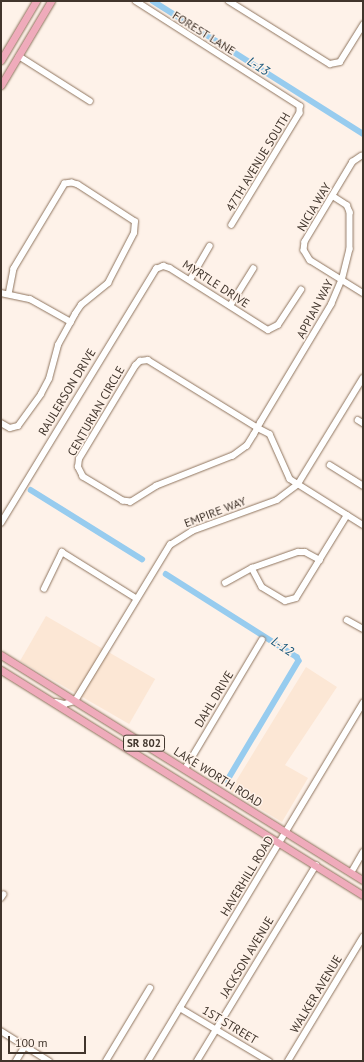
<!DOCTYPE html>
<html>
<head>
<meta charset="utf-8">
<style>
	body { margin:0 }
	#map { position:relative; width:364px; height:1062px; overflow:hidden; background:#fef2e9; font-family:"PT Sans",sans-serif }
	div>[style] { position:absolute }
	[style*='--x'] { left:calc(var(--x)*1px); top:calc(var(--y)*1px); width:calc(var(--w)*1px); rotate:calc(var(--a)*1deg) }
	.built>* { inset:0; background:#fce7d5; transform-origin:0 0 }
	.canal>* { height:5.5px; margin:-2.75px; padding:0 2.75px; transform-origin:2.75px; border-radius:2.75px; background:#97ccef }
	.roads { filter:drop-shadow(0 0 1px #8f755f) drop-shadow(0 0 1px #8f755f) }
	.minor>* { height:5.5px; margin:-2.75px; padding:0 2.75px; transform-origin:2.75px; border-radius:2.75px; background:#fff }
	.major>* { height:7px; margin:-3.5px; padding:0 3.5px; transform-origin:3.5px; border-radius:3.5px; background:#efabbb }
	span { translate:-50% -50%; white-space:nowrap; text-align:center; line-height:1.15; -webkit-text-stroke:3px #fef2e9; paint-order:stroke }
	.shield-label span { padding:1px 3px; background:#fef2e9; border:1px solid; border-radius:3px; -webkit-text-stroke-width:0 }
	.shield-label { font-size:11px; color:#41352c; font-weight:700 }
	.street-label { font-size:12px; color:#41352c }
	.water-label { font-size:13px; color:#1b587b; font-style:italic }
	.frame { position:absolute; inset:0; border:2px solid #41352c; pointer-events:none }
	.scale { position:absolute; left:8px; top:1036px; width:78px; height:18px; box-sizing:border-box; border:2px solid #41352c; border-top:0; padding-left:5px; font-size:12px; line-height:14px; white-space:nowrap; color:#41352c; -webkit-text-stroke:3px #fef2e9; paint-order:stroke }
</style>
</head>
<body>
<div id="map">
	<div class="built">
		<i style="left:46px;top:616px;width:126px;height:52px;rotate:30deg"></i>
		<i style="clip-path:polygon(306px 667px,337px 687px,285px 765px,308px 778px,282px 822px,230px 791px)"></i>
	</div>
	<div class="canal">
		<i style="--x:153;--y:1;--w:249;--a:32.3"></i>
		<i style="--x:31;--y:490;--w:131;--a:31.9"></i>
		<i style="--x:166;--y:574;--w:155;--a:32.4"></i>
		<i style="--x:297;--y:657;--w:4;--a:63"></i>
		<i style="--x:299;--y:661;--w:139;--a:120.8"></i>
	</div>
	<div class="roads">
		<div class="minor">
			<i style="--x:136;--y:1;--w:195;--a:32.6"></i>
			<i style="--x:300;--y:106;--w:7;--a:90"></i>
			<i style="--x:300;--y:113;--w:131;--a:121.3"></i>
			<i style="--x:229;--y:1;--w:119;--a:32"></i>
			<i style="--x:330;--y:64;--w:10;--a:-11"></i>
			<i style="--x:340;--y:62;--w:44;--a:-58.1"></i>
			<i style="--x:19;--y:56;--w:84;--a:32.4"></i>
			<i style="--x:362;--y:156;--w:11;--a:146"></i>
			<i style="--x:353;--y:162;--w:93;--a:121"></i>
			<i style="--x:305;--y:242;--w:8;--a:97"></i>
			<i style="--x:304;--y:250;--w:12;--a:59"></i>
			<i style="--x:310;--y:260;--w:62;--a:31.9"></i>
			<i style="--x:333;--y:196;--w:17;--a:33"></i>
			<i style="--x:347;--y:205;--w:8;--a:67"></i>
			<i style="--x:350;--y:212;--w:37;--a:90"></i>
			<i style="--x:350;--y:249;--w:32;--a:104"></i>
			<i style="--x:342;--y:280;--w:26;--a:113"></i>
			<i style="--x:332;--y:304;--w:138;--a:121"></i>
			<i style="--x:261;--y:422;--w:7;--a:117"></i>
			<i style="--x:258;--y:428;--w:8;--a:120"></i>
			<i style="--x:254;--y:435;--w:13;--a:122"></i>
			<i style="--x:247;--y:446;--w:17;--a:144"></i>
			<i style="--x:233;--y:456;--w:82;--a:158.5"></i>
			<i style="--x:157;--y:486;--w:31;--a:148"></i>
			<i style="--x:131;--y:502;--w:8;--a:-173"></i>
			<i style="--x:123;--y:501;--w:47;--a:-149"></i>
			<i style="--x:83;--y:477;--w:11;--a:-117"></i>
			<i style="--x:78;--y:467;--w:8;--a:-83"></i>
			<i style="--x:79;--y:459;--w:109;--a:-58.9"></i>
			<i style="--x:135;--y:366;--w:7;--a:-45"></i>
			<i style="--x:140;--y:361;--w:8;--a:-7"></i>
			<i style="--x:148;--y:360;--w:129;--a:31.7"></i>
			<i style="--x:258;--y:428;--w:13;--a:27"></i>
			<i style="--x:270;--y:434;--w:49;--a:66"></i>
			<i style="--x:290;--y:479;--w:86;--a:32.2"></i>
			<i style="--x:190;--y:280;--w:39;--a:-60"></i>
			<i style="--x:1;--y:293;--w:30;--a:12"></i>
			<i style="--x:30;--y:299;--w:47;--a:29.3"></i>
			<i style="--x:230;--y:306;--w:44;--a:-58.1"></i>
			<i style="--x:358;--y:420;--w:6;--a:31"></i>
			<i style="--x:1;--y:423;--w:10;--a:29"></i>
			<i style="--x:10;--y:428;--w:8;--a:-14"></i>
			<i style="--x:18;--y:426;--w:39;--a:-54"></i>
			<i style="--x:41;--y:394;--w:17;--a:-62"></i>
			<i style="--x:49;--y:379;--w:35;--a:-75"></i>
			<i style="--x:58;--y:345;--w:35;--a:-61"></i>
			<i style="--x:75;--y:314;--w:11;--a:-56"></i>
			<i style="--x:81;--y:305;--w:35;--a:-39"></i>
			<i style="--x:108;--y:283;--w:56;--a:-62.5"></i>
			<i style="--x:134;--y:233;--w:11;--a:-85"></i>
			<i style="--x:135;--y:222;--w:68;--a:-147"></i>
			<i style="--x:78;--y:185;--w:6;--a:-162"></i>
			<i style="--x:72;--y:183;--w:7;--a:172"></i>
			<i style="--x:65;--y:184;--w:99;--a:121"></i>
			<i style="--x:14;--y:269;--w:25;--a:101"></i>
			<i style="--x:330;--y:465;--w:39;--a:32"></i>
			<i style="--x:1;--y:523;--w:298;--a:-58.6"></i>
			<i style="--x:156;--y:269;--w:8;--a:-23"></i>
			<i style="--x:163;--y:266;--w:7;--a:16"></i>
			<i style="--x:170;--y:268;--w:116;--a:32.3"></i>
			<i style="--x:268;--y:330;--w:11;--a:-27"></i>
			<i style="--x:278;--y:325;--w:42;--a:-56.7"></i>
			<i style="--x:252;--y:568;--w:21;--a:62"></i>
			<i style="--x:262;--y:587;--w:27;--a:31"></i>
			<i style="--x:285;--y:601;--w:11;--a:-15"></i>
			<i style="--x:296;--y:598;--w:97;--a:-58.4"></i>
			<i style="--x:225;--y:583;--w:31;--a:-29"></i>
			<i style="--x:252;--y:568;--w:49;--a:-19.2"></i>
			<i style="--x:298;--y:552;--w:7;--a:0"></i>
			<i style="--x:305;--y:552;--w:17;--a:28"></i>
			<i style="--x:44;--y:589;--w:41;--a:-64.1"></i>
			<i style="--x:62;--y:552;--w:87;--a:31.9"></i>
			<i style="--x:347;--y:620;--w:18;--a:29"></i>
			<i style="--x:56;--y:702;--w:9;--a:13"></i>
			<i style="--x:65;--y:704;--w:10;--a:-17"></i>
			<i style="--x:75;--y:701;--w:183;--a:-58.7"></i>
			<i style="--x:170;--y:545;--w:26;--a:-32"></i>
			<i style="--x:192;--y:531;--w:90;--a:-20"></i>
			<i style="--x:277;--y:500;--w:26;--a:-37"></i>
			<i style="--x:298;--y:484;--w:124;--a:-58.5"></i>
			<i style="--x:185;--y:769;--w:150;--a:-59.2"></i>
			<i style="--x:351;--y:873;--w:24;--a:-60"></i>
			<i style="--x:1;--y:898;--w:4;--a:-56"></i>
			<i style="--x:180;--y:1008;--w:104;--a:30.8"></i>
			<i style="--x:1;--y:1031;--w:57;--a:32"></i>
			<i style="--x:16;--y:1061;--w:17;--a:-59"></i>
			<i style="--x:106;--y:1061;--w:85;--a:-58.9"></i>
			<i style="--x:148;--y:1061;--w:418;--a:-59"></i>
			<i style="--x:197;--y:1061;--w:229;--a:-58.7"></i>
			<i style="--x:288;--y:1061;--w:145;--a:-58.8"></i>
		</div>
		<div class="major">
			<i style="--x:1;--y:60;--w:69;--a:-59.3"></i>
			<i style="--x:1;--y:85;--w:98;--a:-59.2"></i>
			<i style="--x:1;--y:655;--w:426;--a:31.9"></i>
			<i style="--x:1;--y:670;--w:426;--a:31.9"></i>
		</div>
	</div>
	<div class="shield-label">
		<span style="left:144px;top:743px">SR 802</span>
	</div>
	<div class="street-label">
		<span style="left:204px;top:33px;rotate:32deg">FOREST LANE</span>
		<span style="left:258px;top:162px;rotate:-59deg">47TH AVENUE SOUTH</span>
		<span style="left:314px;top:207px;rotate:-59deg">NICIA WAY</span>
		<span style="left:216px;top:284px;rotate:33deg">MYRTLE DRIVE</span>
		<span style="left:315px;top:309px;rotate:-62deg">APPIAN WAY</span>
		<span style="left:67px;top:392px;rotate:-59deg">RAULERSON DRIVE</span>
		<span style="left:96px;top:411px;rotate:-60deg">CENTURIAN CIRCLE</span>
		<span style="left:215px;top:512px;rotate:-21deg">EMPIRE WAY</span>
		<span style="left:214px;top:699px;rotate:-59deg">DAHL DRIVE</span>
		<span style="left:218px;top:777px;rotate:32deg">LAKE WORTH ROAD</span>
		<span style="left:247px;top:876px;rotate:-59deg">HAVERHILL ROAD</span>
		<span style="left:247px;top:957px;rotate:-59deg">JACKSON AVENUE</span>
		<span style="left:316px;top:994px;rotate:-59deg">WALKER AVENUE</span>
		<span style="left:230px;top:1025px;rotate:31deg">1ST STREET</span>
	</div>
	<div class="water-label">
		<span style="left:258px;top:67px;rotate:32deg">L-13</span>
		<span style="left:282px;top:647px;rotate:33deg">L-12</span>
	</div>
	<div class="frame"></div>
	<div class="scale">100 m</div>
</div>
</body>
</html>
